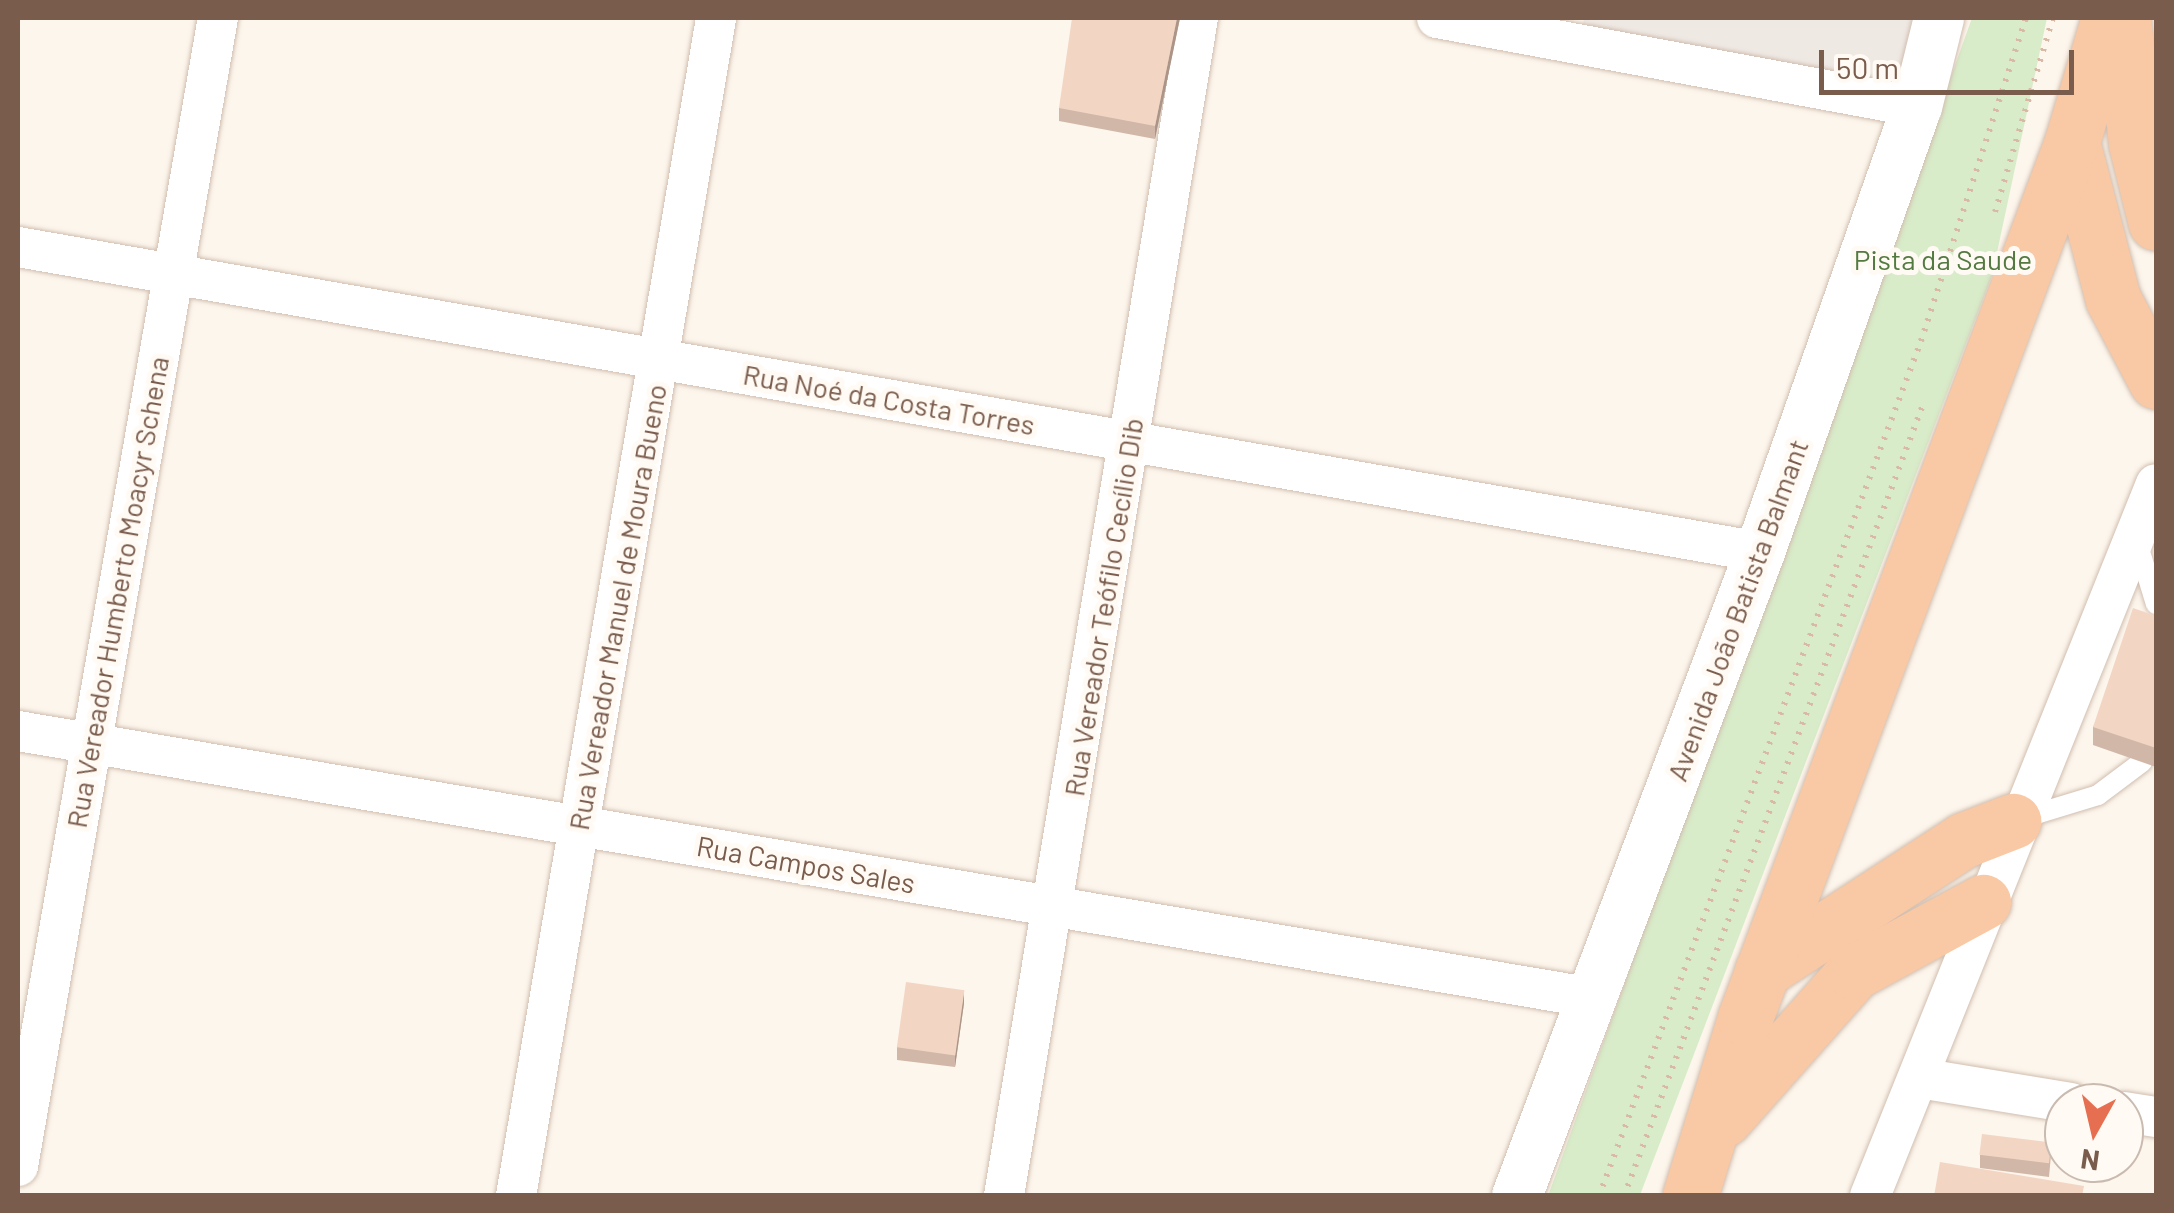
<!DOCTYPE html>
<html>
<head>
<meta charset="utf-8">
<style>
	body { margin:0 }
	#map { position:relative; width:2174px; height:1213px; overflow:hidden; background:#fdf6ec; font-family:Barlow,sans-serif }
	div>[style] { position:absolute }
	[style*='--x'] { left:calc(var(--x)*1px); top:calc(var(--y)*1px); width:calc(var(--w)*1px); rotate:calc(var(--a)*1deg) }
	.industrial>* { inset:0; background:#efe9e4 }
	.green>* { inset:0; background:#d8ecc9 }
	.path>* { height:6px; margin-top:-3px; transform-origin:0; background:repeating-linear-gradient(90deg,#d9b8a5 0 2.5px,transparent 0 10.5px) }
	.roads { filter:drop-shadow(0 0 2px #d1beb0) drop-shadow(0 0 2px #d1beb0) }
	.service>* { height:20px; margin:-10px; padding:0 10px; transform-origin:10px; border-radius:10px; background:#fff }
	.minor>* { height:40px; margin:-20px; padding:0 20px; transform-origin:20px; border-radius:20px; background:#fff }
	.tertiary>* { height:50px; margin:-25px; padding:0 25px; transform-origin:25px; border-radius:25px; background:#fff }
	.trunk>* { height:55px; margin:-27.5px; padding:0 27.5px; transform-origin:27.5px; border-radius:27.5px; background:#f9c8a4 }
	.wall>* { inset:0; background:#d1b7a8 }
	.shaded-wall>* { inset:0; background:#aa9588 }
	.building>* { inset:0; background:#f3d5c3; transform-origin:0 0 }
	span { translate:-50% -50%; white-space:nowrap; text-align:center; line-height:1.15; -webkit-text-stroke:10px #fffaf3; paint-order:stroke }
	.park-label { font-size:28px; color:#537a41 }
	.street-label { font-size:28px; color:#7a5c4d }
	.frame { position:absolute; inset:0; border:20px solid #7a5c4d; pointer-events:none }
	.north { position:absolute; left:2044px; top:1083px; width:100px; height:100px; box-sizing:border-box; background:#fffaf3; border:2px solid #cabbb1; border-radius:50%; rotate:188deg; font-size:28px; font-weight:700; line-height:40px; text-align:center; color:#7a5c4d }
	.north::after { content:''; display:block; margin:auto; width:35px; height:45px; background:#e76f51; clip-path:polygon(50% 0,100% 100%,50% 72%,0 100%) }
	.scale { position:absolute; left:1819px; top:50px; width:255px; height:45px; box-sizing:border-box; border:5px solid #7a5c4d; border-top:0; padding-left:12px; font-size:30px; line-height:35px; white-space:nowrap; color:#7a5c4d; -webkit-text-stroke:8px #fffaf3; paint-order:stroke }
</style>
</head>
<body>
<div id="map">
	<div class="industrial">
		<i style="clip-path:polygon(1584px 18px,1917px 18px,1902px 86px,1583px 26px)"></i>
	</div>
	<div class="green">
		<i style="clip-path:polygon(1972px 18px,2047px 18px,1992px 276px,1640px 1195px,1548px 1196px)"></i>
	</div>
	<div class="path">
		<i style="--x:1995;--y:212;--w:202;--a:-73.4"></i>
		<i style="--x:1599;--y:1196;--w:914;--a:-69.36"></i>
		<i style="--x:1921;--y:341;--w:340;--a:-72"></i>
		<i style="--x:1624;--y:1196;--w:849;--a:-69.3"></i>
	</div>
	<div class="roads">
		<div class="service">
			<i style="--x:2137;--y:542;--w:65;--a:73"></i>
			<i style="--x:2023;--y:818;--w:78;--a:-17"></i>
			<i style="--x:2098;--y:795;--w:55;--a:-36.9"></i>
		</div>
		<div class="minor">
			<i style="--x:1437;--y:18;--w:488;--a:10.5"></i>
			<i style="--x:18;--y:247;--w:1768;--a:9.93"></i>
			<i style="--x:18;--y:731;--w:1597;--a:9.62"></i>
			<i style="--x:1919;--y:1078;--w:154;--a:9.3"></i>
			<i style="--x:2124;--y:1112;--w:32;--a:9"></i>
			<i style="--x:18;--y:1166;--w:1165;--a:-80.12"></i>
			<i style="--x:516;--y:1196;--w:1195;--a:-80.36"></i>
			<i style="--x:1004;--y:1196;--w:1194;--a:-80.65"></i>
			<i style="--x:1870;--y:1196;--w:767;--a:-68.12"></i>
		</div>
		<div class="tertiary">
			<i style="--x:1517;--y:1196;--w:688;--a:-69.33"></i>
			<i style="--x:1760;--y:552;--w:472;--a:-70.6"></i>
			<i style="--x:1917;--y:107;--w:92;--a:-76.1"></i>
		</div>
		<div class="trunk">
			<i style="--x:2123;--y:18;--w:126;--a:84.1"></i>
			<i style="--x:2136;--y:143;--w:82;--a:76"></i>
			<i style="--x:2072;--y:142;--w:162;--a:75.4"></i>
			<i style="--x:2113;--y:299;--w:93;--a:62.3"></i>
			<i style="--x:1762;--y:971;--w:241;--a:-33"></i>
			<i style="--x:1964;--y:840;--w:53;--a:-21.2"></i>
			<i style="--x:1724;--y:1119;--w:196;--a:-48.5"></i>
			<i style="--x:1854;--y:972;--w:147;--a:-28.5"></i>
			<i style="--x:1690;--y:1196;--w:186;--a:-72.8"></i>
			<i style="--x:1745;--y:1018;--w:935;--a:-69.53"></i>
			<i style="--x:2072;--y:142;--w:129;--a:-73.4"></i>
		</div>
	</div>
	<div class="wall">
		<i style="clip-path:polygon(1180px 18px,1155px 139px,1059px 121px,1059px 108px)"></i>
		<i style="clip-path:polygon(2156px 616px,2156px 767px,2093px 745px,2093px 727px)"></i>
		<i style="clip-path:polygon(964px 1003px,955px 1067px,897px 1060px,897px 1047px)"></i>
		<i style="clip-path:polygon(1980px 1155px,2051px 1155px,2049px 1177px,1980px 1168px)"></i>
	</div>
	<div class="shaded-wall">
		<i style="clip-path:polygon(1177px 18px,1180px 18px,1155px 139px,1155px 126px)"></i>
		<i style="clip-path:polygon(964px 990px,964px 1003px,955px 1067px,955px 1055px)"></i>
	</div>
	<div class="building">
		<i style="clip-path:polygon(1072px 18px,1177px 18px,1155px 126px,1059px 108px)"></i>
		<i style="clip-path:polygon(2133px 608px,2156px 616px,2156px 748px,2093px 727px)"></i>
		<i style="left:906px;top:982px;width:59px;height:66px;rotate:8deg"></i>
		<i style="left:1982px;top:1134px;width:70px;height:21px;rotate:7deg"></i>
		<i style="clip-path:polygon(1940px 1162px,2084px 1186px,2082px 1196px,1934px 1196px)"></i>
	</div>
	<div class="park-label">
		<span style="left:1943px;top:259px">Pista da Saude</span>
	</div>
	<div class="street-label">
		<span style="left:889px;top:399px;rotate:10deg">Rua Noé da Costa Torres</span>
		<span style="left:117px;top:592px;rotate:-80deg">Rua Vereador Humberto Moacyr Schena</span>
		<span style="left:617px;top:607px;rotate:-80deg">Rua Vereador Manuel de Moura Bueno</span>
		<span style="left:1103px;top:607px;rotate:-81deg">Rua Vereador Teófilo Cecílio Dib</span>
		<span style="left:1737px;top:610px;rotate:-70deg">Avenida João Batista Balmant</span>
		<span style="left:806px;top:864px;rotate:10deg">Rua Campos Sales</span>
	</div>
	<div class="frame"></div>
	<div class="north">N</div>
	<div class="scale">50 m</div>
</div>
</body>
</html>
